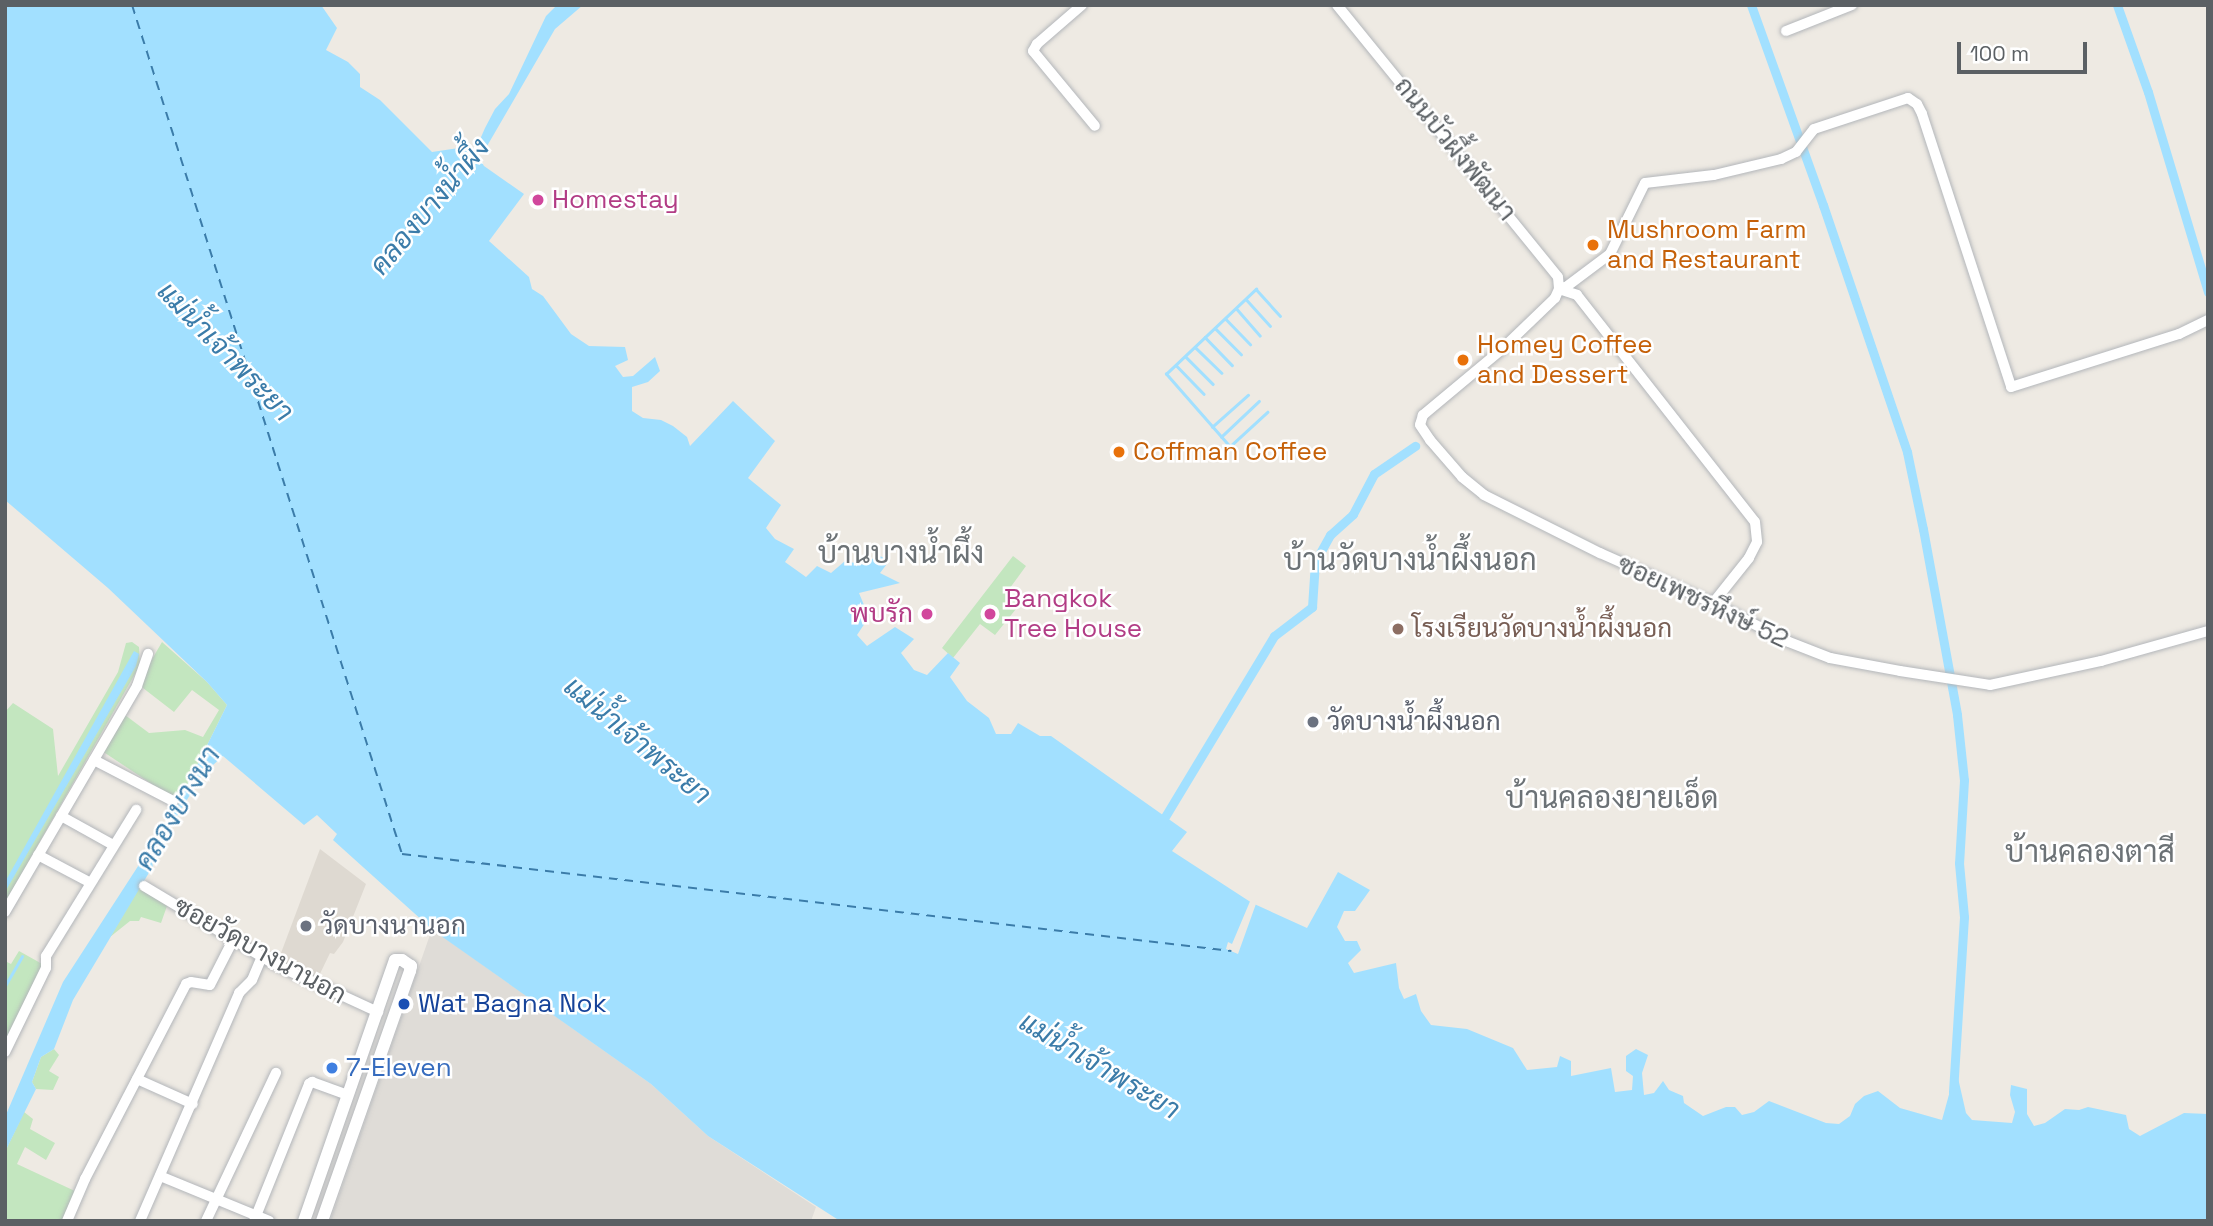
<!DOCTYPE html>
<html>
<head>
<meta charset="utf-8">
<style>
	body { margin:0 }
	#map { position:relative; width:2213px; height:1226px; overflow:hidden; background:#eeeae3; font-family:"Space Grotesk",Sarabun,sans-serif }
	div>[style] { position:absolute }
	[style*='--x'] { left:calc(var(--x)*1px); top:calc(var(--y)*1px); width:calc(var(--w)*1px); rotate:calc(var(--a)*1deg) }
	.industrial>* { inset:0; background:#dfdcd7 }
	.education>* { inset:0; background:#ded9d1 }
	.green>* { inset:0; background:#c3e6bf }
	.water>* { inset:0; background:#a2e0ff }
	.pier>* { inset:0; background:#eeeae3 }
	.stream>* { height:2.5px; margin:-1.25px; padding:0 1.25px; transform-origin:1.25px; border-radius:1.25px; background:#a2e0ff }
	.canal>* { height:9px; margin:-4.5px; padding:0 4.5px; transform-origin:4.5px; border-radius:4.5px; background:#a2e0ff }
	.ferry>* { height:2px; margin-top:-1px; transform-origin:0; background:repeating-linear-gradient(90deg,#3b7ca9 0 9px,transparent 0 16px) }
	.roads { filter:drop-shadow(0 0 2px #b3b6ba) drop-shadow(0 0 2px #b3b6ba) }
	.street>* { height:10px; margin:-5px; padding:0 5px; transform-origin:5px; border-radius:5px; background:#fff }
	.secondary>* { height:12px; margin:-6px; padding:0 6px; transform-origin:6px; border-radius:6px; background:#fff }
	.dots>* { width:19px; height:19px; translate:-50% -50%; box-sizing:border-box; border:4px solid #fff; border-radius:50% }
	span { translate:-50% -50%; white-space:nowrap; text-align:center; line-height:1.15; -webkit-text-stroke:5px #fff; paint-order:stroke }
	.street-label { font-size:26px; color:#5b6064 }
	.hotel-label { font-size:26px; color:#b23c85 }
	.left { translate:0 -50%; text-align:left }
	.right { translate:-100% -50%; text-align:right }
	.food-label { font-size:26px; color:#c56008 }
	.education-label { font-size:26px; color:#785e54 }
	.worship-label { font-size:26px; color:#5b616d }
	.transit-label { font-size:26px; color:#164399 }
	.shop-label { font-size:26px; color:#366cbe }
	.water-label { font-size:28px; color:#3b7ca9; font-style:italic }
	.quarter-label { font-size:30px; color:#6c7276 }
	.frame { position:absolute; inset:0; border:7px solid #5b6064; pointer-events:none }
	.scale { position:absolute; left:1957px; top:42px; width:130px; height:32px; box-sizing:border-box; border:4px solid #5b6064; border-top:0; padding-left:9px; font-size:21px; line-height:24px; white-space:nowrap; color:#5b6064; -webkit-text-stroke:5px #fff; paint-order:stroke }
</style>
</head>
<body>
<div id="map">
	<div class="industrial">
		<i style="clip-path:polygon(432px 929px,651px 1084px,708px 1136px,816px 1207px,811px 1221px,330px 1221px)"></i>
	</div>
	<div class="education">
		<i style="clip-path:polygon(320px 849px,366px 884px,343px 942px,334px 954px,330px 953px,317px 980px,278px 961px)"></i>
	</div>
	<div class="green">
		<i style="clip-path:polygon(1013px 556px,1026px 566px,1007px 592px,1020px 604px,995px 635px,980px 624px,953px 658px,942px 648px)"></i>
		<i style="clip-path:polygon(132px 642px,139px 647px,140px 665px,5px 903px,5px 712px,13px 703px,53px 729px,58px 776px,118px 672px,126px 643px)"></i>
		<i style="clip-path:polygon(162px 642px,207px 682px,227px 705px,179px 802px,102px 751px,125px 715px,149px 733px,185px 730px,203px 737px,219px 710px,192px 690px,174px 712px,143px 688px,141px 682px,147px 668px)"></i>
		<i style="clip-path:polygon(139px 888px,167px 906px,161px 923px,141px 917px,139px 921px,130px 921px,110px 937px)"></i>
		<i style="clip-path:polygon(19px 951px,44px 965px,5px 1044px,5px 961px,11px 964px)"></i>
		<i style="clip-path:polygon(54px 1049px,59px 1055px,49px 1071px,59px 1077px,53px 1090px,36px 1089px,32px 1082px,41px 1057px)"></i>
		<i style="clip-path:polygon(24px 1112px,33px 1119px,30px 1129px,55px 1143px,46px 1160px,25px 1147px,17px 1164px,77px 1192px,64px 1221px,5px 1221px,5px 1152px)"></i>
	</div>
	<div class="water">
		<i style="clip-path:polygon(5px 5px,321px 5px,337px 28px,326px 50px,348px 62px,360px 74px,360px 87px,380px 100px,432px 152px,472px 146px,484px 166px,524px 194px,489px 241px,529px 277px,532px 289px,543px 296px,571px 334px,589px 346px,625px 347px,628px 360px,615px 366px,623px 377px,633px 376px,655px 357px,660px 371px,648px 382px,632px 387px,632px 411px,643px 418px,661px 420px,673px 426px,687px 437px,690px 446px,733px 401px,775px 441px,748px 478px,781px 505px,766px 528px,775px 539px,794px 549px,785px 562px,806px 577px,817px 566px,831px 573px,845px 561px,865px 565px,877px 555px,890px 560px,880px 573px,900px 583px,859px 593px,869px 617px,857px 635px,867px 646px,895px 627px,914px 639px,901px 653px,914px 670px,927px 675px,948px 653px,960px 663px,950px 677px,967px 701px,989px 718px,996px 734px,1011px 734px,1018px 723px,1040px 736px,1051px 736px,1187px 832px,1172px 851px,1252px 903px,1307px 928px,1338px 872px,1370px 890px,1355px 911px,1344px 911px,1337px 927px,1345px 941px,1357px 941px,1361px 950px,1348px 963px,1354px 973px,1396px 963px,1399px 988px,1404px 999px,1416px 994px,1421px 1011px,1431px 1025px,1467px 1029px,1513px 1048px,1527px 1070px,1557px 1067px,1560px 1056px,1571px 1061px,1571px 1076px,1611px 1068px,1615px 1092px,1632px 1090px,1633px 1076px,1626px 1071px,1626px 1056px,1636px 1049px,1648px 1055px,1642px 1073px,1644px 1095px,1654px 1093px,1663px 1081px,1669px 1090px,1683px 1096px,1684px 1103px,1703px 1116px,1726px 1107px,1735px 1107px,1742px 1115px,1754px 1112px,1769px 1101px,1826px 1123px,1839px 1124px,1850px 1116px,1855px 1104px,1864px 1096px,1878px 1091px,1900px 1108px,1942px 1120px,1956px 1069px,1966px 1113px,1972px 1120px,2012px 1123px,2015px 1112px,2010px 1095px,2011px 1085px,2027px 1089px,2027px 1114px,2034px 1126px,2045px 1123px,2065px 1109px,2079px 1110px,2088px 1107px,2126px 1115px,2129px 1129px,2140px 1136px,2184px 1113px,2208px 1114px,2208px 1221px,840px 1221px,708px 1136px,651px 1084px,434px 931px,333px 840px,337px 834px,317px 815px,304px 825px,223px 756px,202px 775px,151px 859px,153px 866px,73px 1000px,54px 1049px,41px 1057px,32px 1082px,36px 1089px,5px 1152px,5px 1117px,63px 982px,177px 806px,227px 705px,207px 682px,108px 588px,5px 500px)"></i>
		<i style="clip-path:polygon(557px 5px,583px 5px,555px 29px,483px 153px,478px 144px,485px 128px,495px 109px,509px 94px,546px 16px)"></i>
		<i style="clip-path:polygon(134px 651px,139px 654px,136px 666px,5px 892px,5px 882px)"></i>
	</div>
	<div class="pier">
		<i style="clip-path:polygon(1251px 899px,1257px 901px,1238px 954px,1226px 949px,1228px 942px,1232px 944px)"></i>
	</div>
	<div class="stream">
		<i style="--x:1246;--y:299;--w:36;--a:48"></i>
		<i style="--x:1237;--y:309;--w:35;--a:49"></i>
		<i style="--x:1226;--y:319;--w:35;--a:46"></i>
		<i style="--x:1215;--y:328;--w:37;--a:45"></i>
		<i style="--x:1205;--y:337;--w:39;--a:46"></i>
		<i style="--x:1195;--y:347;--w:37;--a:44"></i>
		<i style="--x:1186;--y:357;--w:38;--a:45"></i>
		<i style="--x:1176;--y:365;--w:40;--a:46"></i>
		<i style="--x:1268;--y:412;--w:52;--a:137.4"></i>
		<i style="--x:1230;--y:447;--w:97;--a:-131.2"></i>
		<i style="--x:1166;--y:374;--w:124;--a:-43.4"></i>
		<i style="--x:1256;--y:289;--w:36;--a:48"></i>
		<i style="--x:1212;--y:427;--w:48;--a:-41.6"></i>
		<i style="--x:1221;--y:437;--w:52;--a:-43.5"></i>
		<i style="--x:5;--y:986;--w:34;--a:-60"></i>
	</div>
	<div class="canal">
		<i style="--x:1751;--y:5;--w:213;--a:70.2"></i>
		<i style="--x:1823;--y:205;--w:261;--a:71.2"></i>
		<i style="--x:1907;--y:452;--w:79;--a:78.3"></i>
		<i style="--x:1923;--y:529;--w:189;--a:79.6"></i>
		<i style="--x:1957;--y:715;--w:65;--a:83.9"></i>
		<i style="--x:1964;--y:780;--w:83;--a:93.4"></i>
		<i style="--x:1959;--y:863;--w:54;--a:84.7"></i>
		<i style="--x:1964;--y:917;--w:176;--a:93.6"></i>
		<i style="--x:2117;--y:5;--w:92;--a:70.4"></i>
		<i style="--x:2148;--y:92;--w:209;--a:73.3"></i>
		<i style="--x:1160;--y:825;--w:221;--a:-58.9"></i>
		<i style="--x:1274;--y:636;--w:48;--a:-37.3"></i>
		<i style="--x:1312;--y:607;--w:45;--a:-86.2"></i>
		<i style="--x:1315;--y:562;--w:31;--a:-61"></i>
		<i style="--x:1330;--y:535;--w:31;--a:-42"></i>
		<i style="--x:1353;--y:514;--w:45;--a:-62.3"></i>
		<i style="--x:1374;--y:474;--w:50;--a:-34.3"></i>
	</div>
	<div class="ferry">
		<i style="--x:132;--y:5;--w:891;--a:72.36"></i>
		<i style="--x:402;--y:854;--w:835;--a:6.67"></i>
	</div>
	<div class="roads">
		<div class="street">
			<i style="--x:1082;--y:5;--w:60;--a:139.1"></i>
			<i style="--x:1037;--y:44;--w:8;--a:120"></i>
			<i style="--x:1033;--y:51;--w:97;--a:50.4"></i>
			<i style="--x:1337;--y:5;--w:350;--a:50.9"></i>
			<i style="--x:1558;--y:277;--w:12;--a:85"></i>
			<i style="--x:1559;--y:289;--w:10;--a:114"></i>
			<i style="--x:1555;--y:298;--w:75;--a:136.1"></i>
			<i style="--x:1501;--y:350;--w:102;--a:140.2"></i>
			<i style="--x:1423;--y:415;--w:10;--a:107"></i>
			<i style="--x:1420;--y:425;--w:18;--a:56"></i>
			<i style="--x:1430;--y:440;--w:49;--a:49.1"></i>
			<i style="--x:1462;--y:477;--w:28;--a:39"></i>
			<i style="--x:1484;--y:495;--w:130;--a:26.6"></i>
			<i style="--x:1600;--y:553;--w:124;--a:23.9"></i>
			<i style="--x:1713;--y:603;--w:85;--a:27.2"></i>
			<i style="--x:1789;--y:642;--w:44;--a:21.3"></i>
			<i style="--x:1830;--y:658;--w:71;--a:10.5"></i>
			<i style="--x:1900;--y:671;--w:91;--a:8.8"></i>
			<i style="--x:1990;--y:685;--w:114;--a:-12.2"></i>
			<i style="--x:2101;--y:661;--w:111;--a:-15.7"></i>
			<i style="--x:1786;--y:31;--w:71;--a:-21.5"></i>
			<i style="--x:1559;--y:288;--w:7;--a:-8"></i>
			<i style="--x:1566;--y:287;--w:55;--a:-36.9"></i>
			<i style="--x:1610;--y:254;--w:79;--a:-63.8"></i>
			<i style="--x:1645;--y:183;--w:69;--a:-6.6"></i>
			<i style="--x:1714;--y:175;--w:69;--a:-13.4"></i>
			<i style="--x:1781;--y:159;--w:17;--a:-25"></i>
			<i style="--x:1796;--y:152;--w:29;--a:-52"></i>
			<i style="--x:1814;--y:129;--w:99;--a:-18.3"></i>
			<i style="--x:1908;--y:98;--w:11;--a:34"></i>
			<i style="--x:1917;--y:104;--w:11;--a:63"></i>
			<i style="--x:1922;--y:114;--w:287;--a:71.9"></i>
			<i style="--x:2011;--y:387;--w:176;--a:-17.5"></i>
			<i style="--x:2179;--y:334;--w:32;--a:-26"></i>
			<i style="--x:1559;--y:289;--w:19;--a:18"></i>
			<i style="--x:1577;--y:295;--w:288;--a:51.9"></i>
			<i style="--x:1755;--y:522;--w:20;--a:84"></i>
			<i style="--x:1757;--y:542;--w:18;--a:117"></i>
			<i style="--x:1749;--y:558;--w:58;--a:128.7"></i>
			<i style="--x:94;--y:760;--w:89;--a:27.4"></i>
			<i style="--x:61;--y:816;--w:60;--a:29.1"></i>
			<i style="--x:38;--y:855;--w:58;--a:27.9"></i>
			<i style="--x:144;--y:886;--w:149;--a:31"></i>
			<i style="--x:272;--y:963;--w:117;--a:24.8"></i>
			<i style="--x:5;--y:912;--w:262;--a:-59.7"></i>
			<i style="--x:137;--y:686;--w:34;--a:-71"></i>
			<i style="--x:5;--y:1052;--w:93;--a:-64"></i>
			<i style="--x:46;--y:968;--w:12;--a:-90"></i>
			<i style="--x:46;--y:956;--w:172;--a:-58.3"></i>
			<i style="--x:137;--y:1079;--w:61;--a:24.1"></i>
			<i style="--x:160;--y:1176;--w:118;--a:22.4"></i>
			<i style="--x:67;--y:1221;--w:46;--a:-66.8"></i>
			<i style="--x:85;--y:1179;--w:220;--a:-62.6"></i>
			<i style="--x:186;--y:984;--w:5;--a:-22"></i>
			<i style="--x:191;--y:982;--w:19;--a:9"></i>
			<i style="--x:210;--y:985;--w:51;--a:-62.9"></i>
			<i style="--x:140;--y:1221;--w:249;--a:-66.5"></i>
			<i style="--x:239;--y:993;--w:18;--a:-45"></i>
			<i style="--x:252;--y:980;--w:25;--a:-67"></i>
			<i style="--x:206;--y:1221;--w:164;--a:-64.7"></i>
			<i style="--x:254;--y:1221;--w:148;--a:-68.1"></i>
			<i style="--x:309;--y:1084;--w:4;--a:-34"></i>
			<i style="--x:312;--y:1082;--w:38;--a:20"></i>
		</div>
		<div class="secondary">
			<i style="--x:304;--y:1221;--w:276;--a:-70.8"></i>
			<i style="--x:395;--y:960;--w:7;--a:0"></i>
			<i style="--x:402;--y:960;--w:11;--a:34"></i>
			<i style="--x:411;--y:966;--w:5;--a:101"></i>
			<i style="--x:410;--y:971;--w:265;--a:109.4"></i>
		</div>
	</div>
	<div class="dots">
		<i style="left:538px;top:200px;background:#d1479c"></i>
		<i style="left:1593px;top:245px;background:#e8710a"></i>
		<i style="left:1463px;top:360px;background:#e8710a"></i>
		<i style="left:1119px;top:452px;background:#e8710a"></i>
		<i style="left:927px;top:614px;background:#d1479c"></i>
		<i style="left:990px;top:614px;background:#d1479c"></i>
		<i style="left:1398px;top:629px;background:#8d6e63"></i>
		<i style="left:1313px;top:722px;background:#6b7280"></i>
		<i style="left:306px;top:926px;background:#6b7280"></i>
		<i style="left:404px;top:1004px;background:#1a4fb4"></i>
		<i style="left:332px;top:1068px;background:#3f7fe0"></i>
	</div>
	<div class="street-label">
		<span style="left:1455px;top:149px;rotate:51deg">ถนนบัวผึ้งพัฒนา</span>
		<span style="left:1703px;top:602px;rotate:25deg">ซอยเพชรหึงษ์ 52</span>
		<span style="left:260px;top:951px;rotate:29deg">ซอยวัดบางนานอก</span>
	</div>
	<div class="hotel-label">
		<span class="left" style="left:552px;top:200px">Homestay</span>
		<span class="left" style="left:1004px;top:614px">Bangkok<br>Tree House</span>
		<span class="right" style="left:913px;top:614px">พบรัก</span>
	</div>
	<div class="food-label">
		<span class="left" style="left:1607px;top:245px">Mushroom Farm<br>and Restaurant</span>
		<span class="left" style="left:1477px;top:360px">Homey Coffee<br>and Dessert</span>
		<span class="left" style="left:1133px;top:452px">Coffman Coffee</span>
	</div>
	<div class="education-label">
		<span class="left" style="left:1412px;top:629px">โรงเรียนวัดบางน้ำผึ้งนอก</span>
	</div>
	<div class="worship-label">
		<span class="left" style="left:1327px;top:722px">วัดบางน้ำผึ้งนอก</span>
		<span class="left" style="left:320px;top:926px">วัดบางนานอก</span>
	</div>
	<div class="transit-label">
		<span class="left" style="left:418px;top:1004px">Wat Bagna Nok</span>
	</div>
	<div class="shop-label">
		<span class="left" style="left:346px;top:1068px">7-Eleven</span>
	</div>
	<div class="water-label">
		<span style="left:429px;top:206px;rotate:-50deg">คลองบางน้ำผึ้ง</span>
		<span style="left:226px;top:351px;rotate:46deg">แม่น้ำเจ้าพระยา</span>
		<span style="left:638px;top:740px;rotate:40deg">แม่น้ำเจ้าพระยา</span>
		<span style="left:177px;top:808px;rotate:-59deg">คลองบางนา</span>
		<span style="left:1100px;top:1065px;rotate:31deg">แม่น้ำเจ้าพระยา</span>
	</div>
	<div class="quarter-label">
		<span style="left:901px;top:553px">บ้านบางน้ำผึ้ง</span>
		<span style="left:1410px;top:560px">บ้านวัดบางน้ำผึ้งนอก</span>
		<span style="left:1612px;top:798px">บ้านคลองยายเอ็ด</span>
		<span style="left:2090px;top:852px">บ้านคลองตาสี</span>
	</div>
	<div class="frame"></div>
	<div class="scale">100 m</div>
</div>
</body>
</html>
